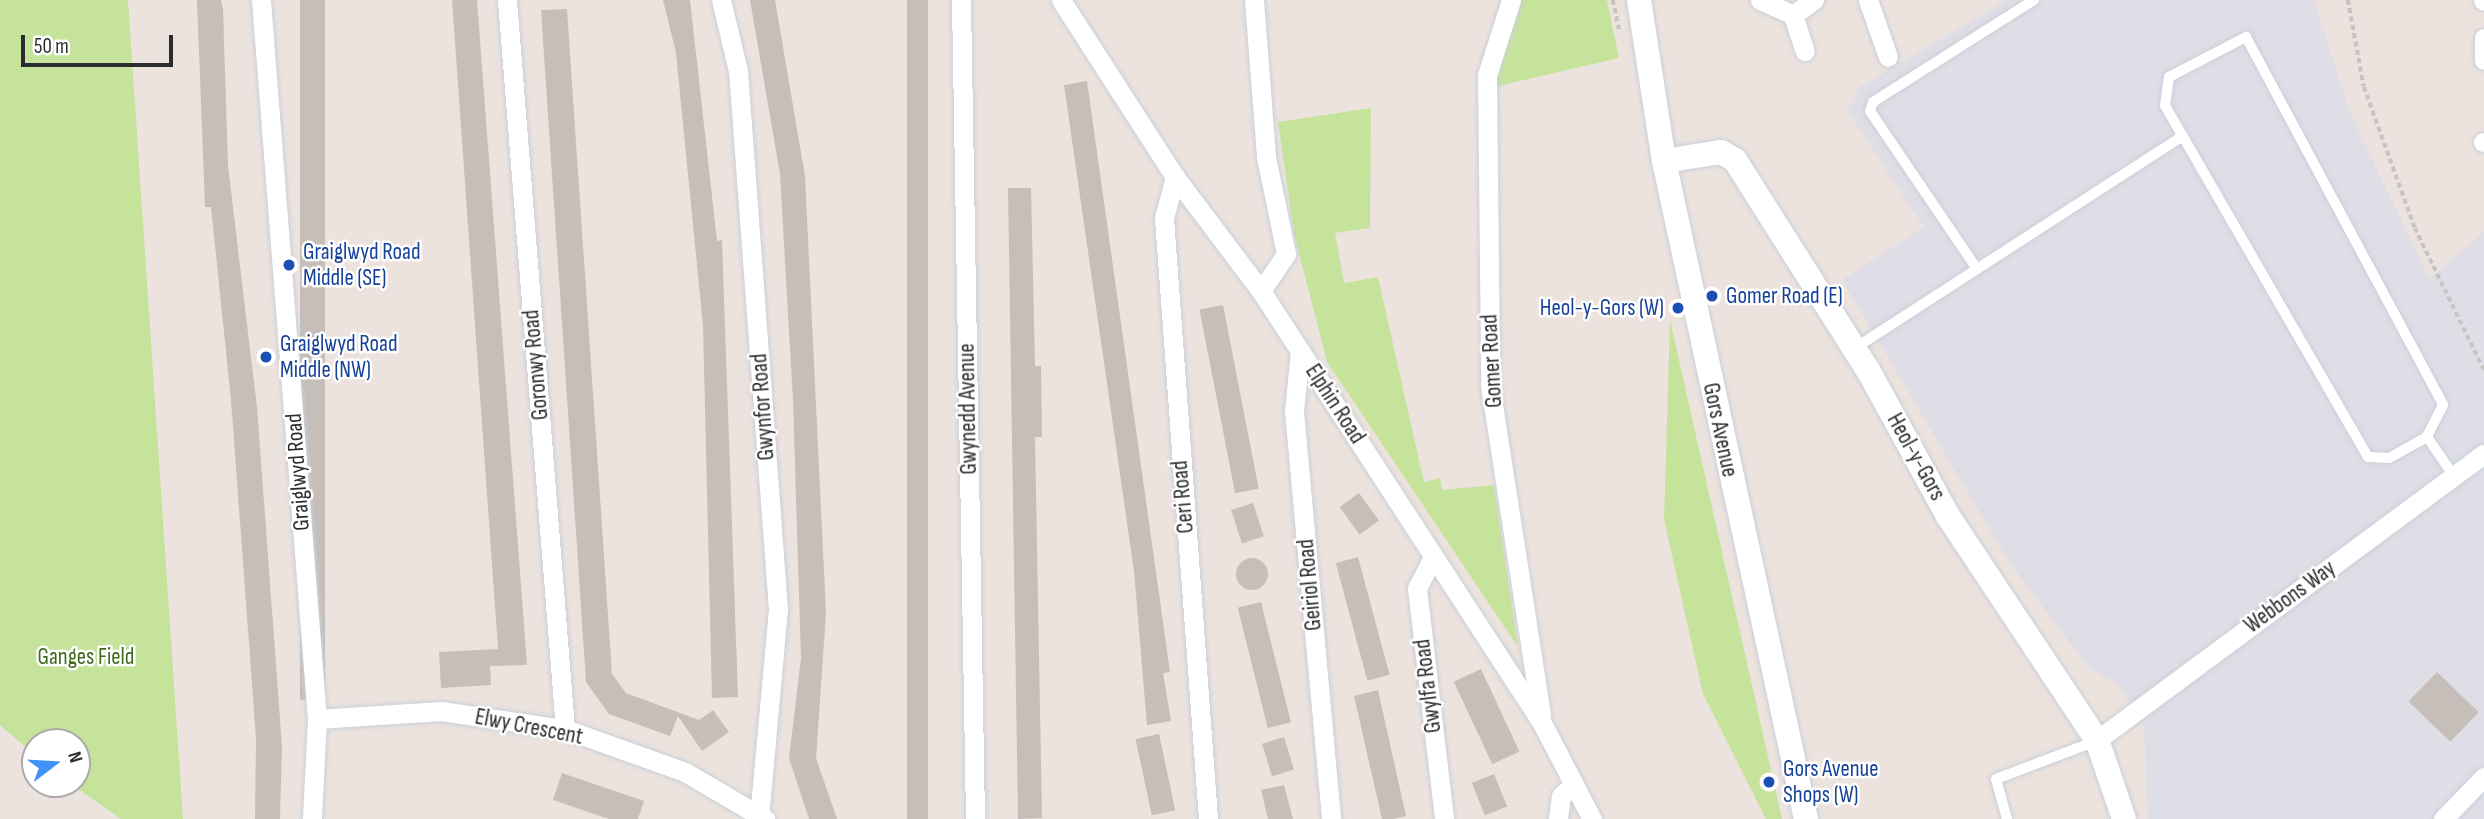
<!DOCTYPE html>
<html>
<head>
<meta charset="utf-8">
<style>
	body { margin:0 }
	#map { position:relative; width:2484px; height:819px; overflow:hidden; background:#ede3de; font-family:"Sofia Sans Condensed",sans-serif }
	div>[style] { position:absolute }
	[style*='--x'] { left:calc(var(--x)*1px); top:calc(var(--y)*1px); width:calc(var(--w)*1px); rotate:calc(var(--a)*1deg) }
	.industrial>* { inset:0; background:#dfdee6 }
	.green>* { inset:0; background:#c6e39b }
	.building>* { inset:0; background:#c6beb9; transform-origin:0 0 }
	.round { border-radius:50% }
	.path>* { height:3.5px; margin-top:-1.75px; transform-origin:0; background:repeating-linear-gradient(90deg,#c4c4c4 0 5px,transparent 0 8.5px) }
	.roads { filter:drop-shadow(0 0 2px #c9d0d9) drop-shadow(0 0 2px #c9d0d9) }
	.service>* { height:10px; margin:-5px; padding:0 5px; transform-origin:5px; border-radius:5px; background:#fff }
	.minor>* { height:19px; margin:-9.5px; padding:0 9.5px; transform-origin:9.5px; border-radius:9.5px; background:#fff }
	.tertiary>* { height:24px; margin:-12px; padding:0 12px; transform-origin:12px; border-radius:12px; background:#fff }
	.dots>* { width:19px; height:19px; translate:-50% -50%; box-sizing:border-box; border:4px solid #fff; border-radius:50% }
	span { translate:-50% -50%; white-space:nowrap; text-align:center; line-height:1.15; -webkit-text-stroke:5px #fff; paint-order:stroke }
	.transit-label { font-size:23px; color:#164399 }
	.left { translate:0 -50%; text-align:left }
	.right { translate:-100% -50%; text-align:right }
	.street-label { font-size:23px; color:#2c2c2c }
	.park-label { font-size:23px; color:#3f691b }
	.north { position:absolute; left:21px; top:728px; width:70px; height:70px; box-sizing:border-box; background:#fff; border:2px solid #ababab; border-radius:50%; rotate:73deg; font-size:19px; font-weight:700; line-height:28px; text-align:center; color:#2c2c2c }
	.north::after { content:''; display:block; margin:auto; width:24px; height:32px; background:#4091f8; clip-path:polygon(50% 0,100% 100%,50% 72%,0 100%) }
	.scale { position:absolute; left:21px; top:35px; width:152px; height:32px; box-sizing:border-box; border:4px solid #2c2c2c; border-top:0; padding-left:9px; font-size:21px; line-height:24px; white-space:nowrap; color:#2c2c2c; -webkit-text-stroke:5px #fff; paint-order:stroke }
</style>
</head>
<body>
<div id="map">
	<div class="industrial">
		<i style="clip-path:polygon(2006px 0,2314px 0,2351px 115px,2430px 279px,2484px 231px,2484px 819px,2148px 819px,2144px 727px,2120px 686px,2089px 668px,2009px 562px,1842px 280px,1924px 227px,1847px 111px,1860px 87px)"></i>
	</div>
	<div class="green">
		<i style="clip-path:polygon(0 0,128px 0,183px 819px,121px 819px,71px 784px,77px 784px,77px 742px,35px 742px,35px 755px,0 725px)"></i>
		<i style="clip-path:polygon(1521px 0,1607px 0,1619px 58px,1494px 87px)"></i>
		<i style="clip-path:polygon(1371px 108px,1370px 228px,1335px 233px,1344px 283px,1378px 277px,1424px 482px,1440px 478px,1442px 490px,1494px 485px,1518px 647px,1327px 362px,1294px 234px,1278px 122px)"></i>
		<i style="clip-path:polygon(1670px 320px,1782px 819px,1766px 819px,1703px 694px,1664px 519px)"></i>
	</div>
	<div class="building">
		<i style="clip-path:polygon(197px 0,221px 0,223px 9px,228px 166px,257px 407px,282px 746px,280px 819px,255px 819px,256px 738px,231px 400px,211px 207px,205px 207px)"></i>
		<i style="left:300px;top:0;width:25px;height:700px"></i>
		<i style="clip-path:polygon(452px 0,477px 0,527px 665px,490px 666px,491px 685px,441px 688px,439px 652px,498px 649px)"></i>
		<i style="clip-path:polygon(663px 0,690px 0,717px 241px,722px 240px,738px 697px,712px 698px,703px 326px,676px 53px)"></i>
		<i style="clip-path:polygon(750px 0,775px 0,805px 176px,826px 613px,816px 758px,837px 819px,809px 819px,789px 758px,801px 658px,793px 401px,780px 174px)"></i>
		<i style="left:907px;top:0;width:21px;height:819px"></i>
		<i style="clip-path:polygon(567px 9px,612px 674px,626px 693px,699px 720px,713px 710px,729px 732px,702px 751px,678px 716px,670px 736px,609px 714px,586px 682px,541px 10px)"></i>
		<i style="clip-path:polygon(1087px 81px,1170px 672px,1163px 673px,1171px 721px,1147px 725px,1134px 571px,1064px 85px)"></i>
		<i style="clip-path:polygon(1008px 188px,1031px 188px,1035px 366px,1041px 366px,1042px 437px,1035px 437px,1042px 818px,1018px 819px)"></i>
		<i style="left:1223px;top:305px;width:187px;height:24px;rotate:79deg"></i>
		<i style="left:1359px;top:493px;width:34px;height:24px;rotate:54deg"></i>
		<i style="left:1253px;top:503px;width:35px;height:23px;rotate:72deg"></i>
		<i style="left:1358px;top:557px;width:122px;height:23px;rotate:75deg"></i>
		<i class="round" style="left:1236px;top:558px;width:32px;height:32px"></i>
		<i style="left:1261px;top:602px;width:124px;height:24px;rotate:76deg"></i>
		<i style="left:1481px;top:669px;width:91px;height:30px;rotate:65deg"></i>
		<i style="left:2437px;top:672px;width:58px;height:41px;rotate:44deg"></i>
		<i style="clip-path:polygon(1378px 690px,1406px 816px,1393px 819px,1382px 819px,1354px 696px)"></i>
		<i style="left:1159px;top:734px;width:78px;height:24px;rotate:78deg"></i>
		<i style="left:1284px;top:737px;width:34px;height:23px;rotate:73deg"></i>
		<i style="clip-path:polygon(562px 773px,644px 801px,638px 819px,609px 819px,553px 800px)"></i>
		<i style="left:1494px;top:774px;width:35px;height:24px;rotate:68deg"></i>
		<i style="clip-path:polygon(1284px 785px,1293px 819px,1268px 819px,1261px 790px)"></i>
	</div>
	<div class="path">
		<i style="--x:1613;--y:0;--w:30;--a:78"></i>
		<i style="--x:2348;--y:0;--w:88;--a:79.6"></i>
		<i style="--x:2364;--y:87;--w:150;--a:70.1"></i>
		<i style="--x:2415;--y:228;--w:158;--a:64.1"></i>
	</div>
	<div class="roads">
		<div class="service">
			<i style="--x:2246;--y:37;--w:417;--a:61.8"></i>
			<i style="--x:2443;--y:405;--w:36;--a:117"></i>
			<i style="--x:2427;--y:437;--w:43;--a:151.1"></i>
			<i style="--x:2389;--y:458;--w:21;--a:-177"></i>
			<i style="--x:2368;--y:457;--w:406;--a:-120"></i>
			<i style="--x:2165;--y:105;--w:28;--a:-82"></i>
			<i style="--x:2169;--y:77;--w:87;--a:-27.5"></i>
			<i style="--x:1977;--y:269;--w:191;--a:-124.1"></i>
			<i style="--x:1870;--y:111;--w:9;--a:-72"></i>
			<i style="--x:1873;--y:102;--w:191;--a:-32.4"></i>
			<i style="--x:1855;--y:348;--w:388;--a:-32.9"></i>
			<i style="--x:2427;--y:437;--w:47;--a:55.3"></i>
			<i style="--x:2007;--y:819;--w:41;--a:-105.4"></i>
			<i style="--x:1996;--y:779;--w:107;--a:-20.8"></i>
		</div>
		<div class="minor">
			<i style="--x:261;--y:0;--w:721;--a:85.55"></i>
			<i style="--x:317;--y:719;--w:100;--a:92.9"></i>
			<i style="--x:507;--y:0;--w:731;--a:85.45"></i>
			<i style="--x:721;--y:0;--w:73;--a:76.5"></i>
			<i style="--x:738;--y:71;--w:539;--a:85.75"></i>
			<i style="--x:778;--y:609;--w:211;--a:95.2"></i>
			<i style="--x:961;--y:0;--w:819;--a:89.02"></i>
			<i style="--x:1061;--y:0;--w:211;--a:57.2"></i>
			<i style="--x:1175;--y:177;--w:143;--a:53"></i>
			<i style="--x:1261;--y:291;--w:515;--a:56.96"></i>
			<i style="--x:1542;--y:723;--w:108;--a:62.5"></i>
			<i style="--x:1254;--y:0;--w:157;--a:85.6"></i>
			<i style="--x:1266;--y:157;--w:99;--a:78.3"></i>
			<i style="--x:1286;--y:254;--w:45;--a:124"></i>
			<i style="--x:1511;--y:0;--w:79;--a:107.7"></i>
			<i style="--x:1487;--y:75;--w:310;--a:89.4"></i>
			<i style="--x:1490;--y:385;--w:334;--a:81.2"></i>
			<i style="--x:1760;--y:0;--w:36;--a:24"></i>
			<i style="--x:1793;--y:15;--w:38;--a:72"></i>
			<i style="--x:1868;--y:0;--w:60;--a:70.7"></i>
			<i style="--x:2483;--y:0;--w:1;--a:45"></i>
			<i style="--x:1793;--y:15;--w:26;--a:-36"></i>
			<i style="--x:2484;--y:38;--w:22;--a:90"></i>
			<i style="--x:2483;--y:142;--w:1;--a:0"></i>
			<i style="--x:1175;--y:177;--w:42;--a:105"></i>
			<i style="--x:1164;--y:218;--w:603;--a:85.81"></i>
			<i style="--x:1300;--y:351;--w:60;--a:95.7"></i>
			<i style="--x:1294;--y:411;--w:410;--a:84.8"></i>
			<i style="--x:1433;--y:557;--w:35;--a:117"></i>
			<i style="--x:1417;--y:588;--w:233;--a:83.3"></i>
			<i style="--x:317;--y:719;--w:124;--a:-3.7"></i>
			<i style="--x:441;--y:711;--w:125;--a:8.3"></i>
			<i style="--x:565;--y:729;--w:127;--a:19.7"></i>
			<i style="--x:685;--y:772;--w:93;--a:30.4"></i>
			<i style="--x:2097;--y:740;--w:481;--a:-36.5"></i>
			<i style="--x:1558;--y:819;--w:23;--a:-83"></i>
			<i style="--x:1561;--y:796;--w:16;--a:-43"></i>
			<i style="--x:2443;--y:819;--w:59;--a:-45.7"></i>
		</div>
		<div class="tertiary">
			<i style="--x:1639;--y:0;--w:163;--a:81.2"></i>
			<i style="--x:1664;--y:161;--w:673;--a:77.82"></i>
			<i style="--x:1664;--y:161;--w:58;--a:-9"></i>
			<i style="--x:1721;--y:152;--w:16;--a:30"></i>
			<i style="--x:1735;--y:160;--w:249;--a:57.7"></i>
			<i style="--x:1868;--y:370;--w:166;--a:61.3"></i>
			<i style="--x:1948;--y:516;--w:269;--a:56.4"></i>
			<i style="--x:2097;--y:740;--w:83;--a:71.1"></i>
		</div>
	</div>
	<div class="dots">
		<i style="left:289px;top:265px;background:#1a4fb4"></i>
		<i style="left:1712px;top:296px;background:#1a4fb4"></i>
		<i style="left:1678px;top:308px;background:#1a4fb4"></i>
		<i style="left:266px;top:357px;background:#1a4fb4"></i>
		<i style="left:1769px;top:782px;background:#1a4fb4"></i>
	</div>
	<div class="transit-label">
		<span class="left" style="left:303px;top:265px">Graiglwyd Road<br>Middle (SE)</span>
		<span class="left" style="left:1726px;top:296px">Gomer Road (E)</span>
		<span class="right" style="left:1664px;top:308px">Heol-y-Gors (W)</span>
		<span class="left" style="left:280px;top:357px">Graiglwyd Road<br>Middle (NW)</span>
		<span class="left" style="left:1783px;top:782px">Gors Avenue<br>Shops (W)</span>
	</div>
	<div class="street-label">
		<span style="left:1492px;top:361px;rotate:-93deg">Gomer Road</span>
		<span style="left:536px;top:365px;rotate:-95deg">Goronwy Road</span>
		<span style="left:1335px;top:404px;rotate:57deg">Elphin Road</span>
		<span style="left:763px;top:407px;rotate:-94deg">Gwynfor Road</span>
		<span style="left:968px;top:409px;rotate:-91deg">Gwynedd Avenue</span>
		<span style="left:1720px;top:430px;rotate:78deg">Gors Avenue</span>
		<span style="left:1916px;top:457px;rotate:61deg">Heol-y-Gors</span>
		<span style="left:298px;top:472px;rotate:-94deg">Graiglwyd Road</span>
		<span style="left:1183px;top:497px;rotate:-95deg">Ceri Road</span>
		<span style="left:1310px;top:585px;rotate:-95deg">Geiriol Road</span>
		<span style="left:2290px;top:597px;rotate:-36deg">Webbons Way</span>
		<span style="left:1428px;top:686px;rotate:-97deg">Gwylfa Road</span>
		<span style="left:529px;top:727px;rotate:11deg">Elwy Crescent</span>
	</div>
	<div class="park-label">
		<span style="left:86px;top:657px">Ganges Field</span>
	</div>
	<div class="north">N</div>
	<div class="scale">50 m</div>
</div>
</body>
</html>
